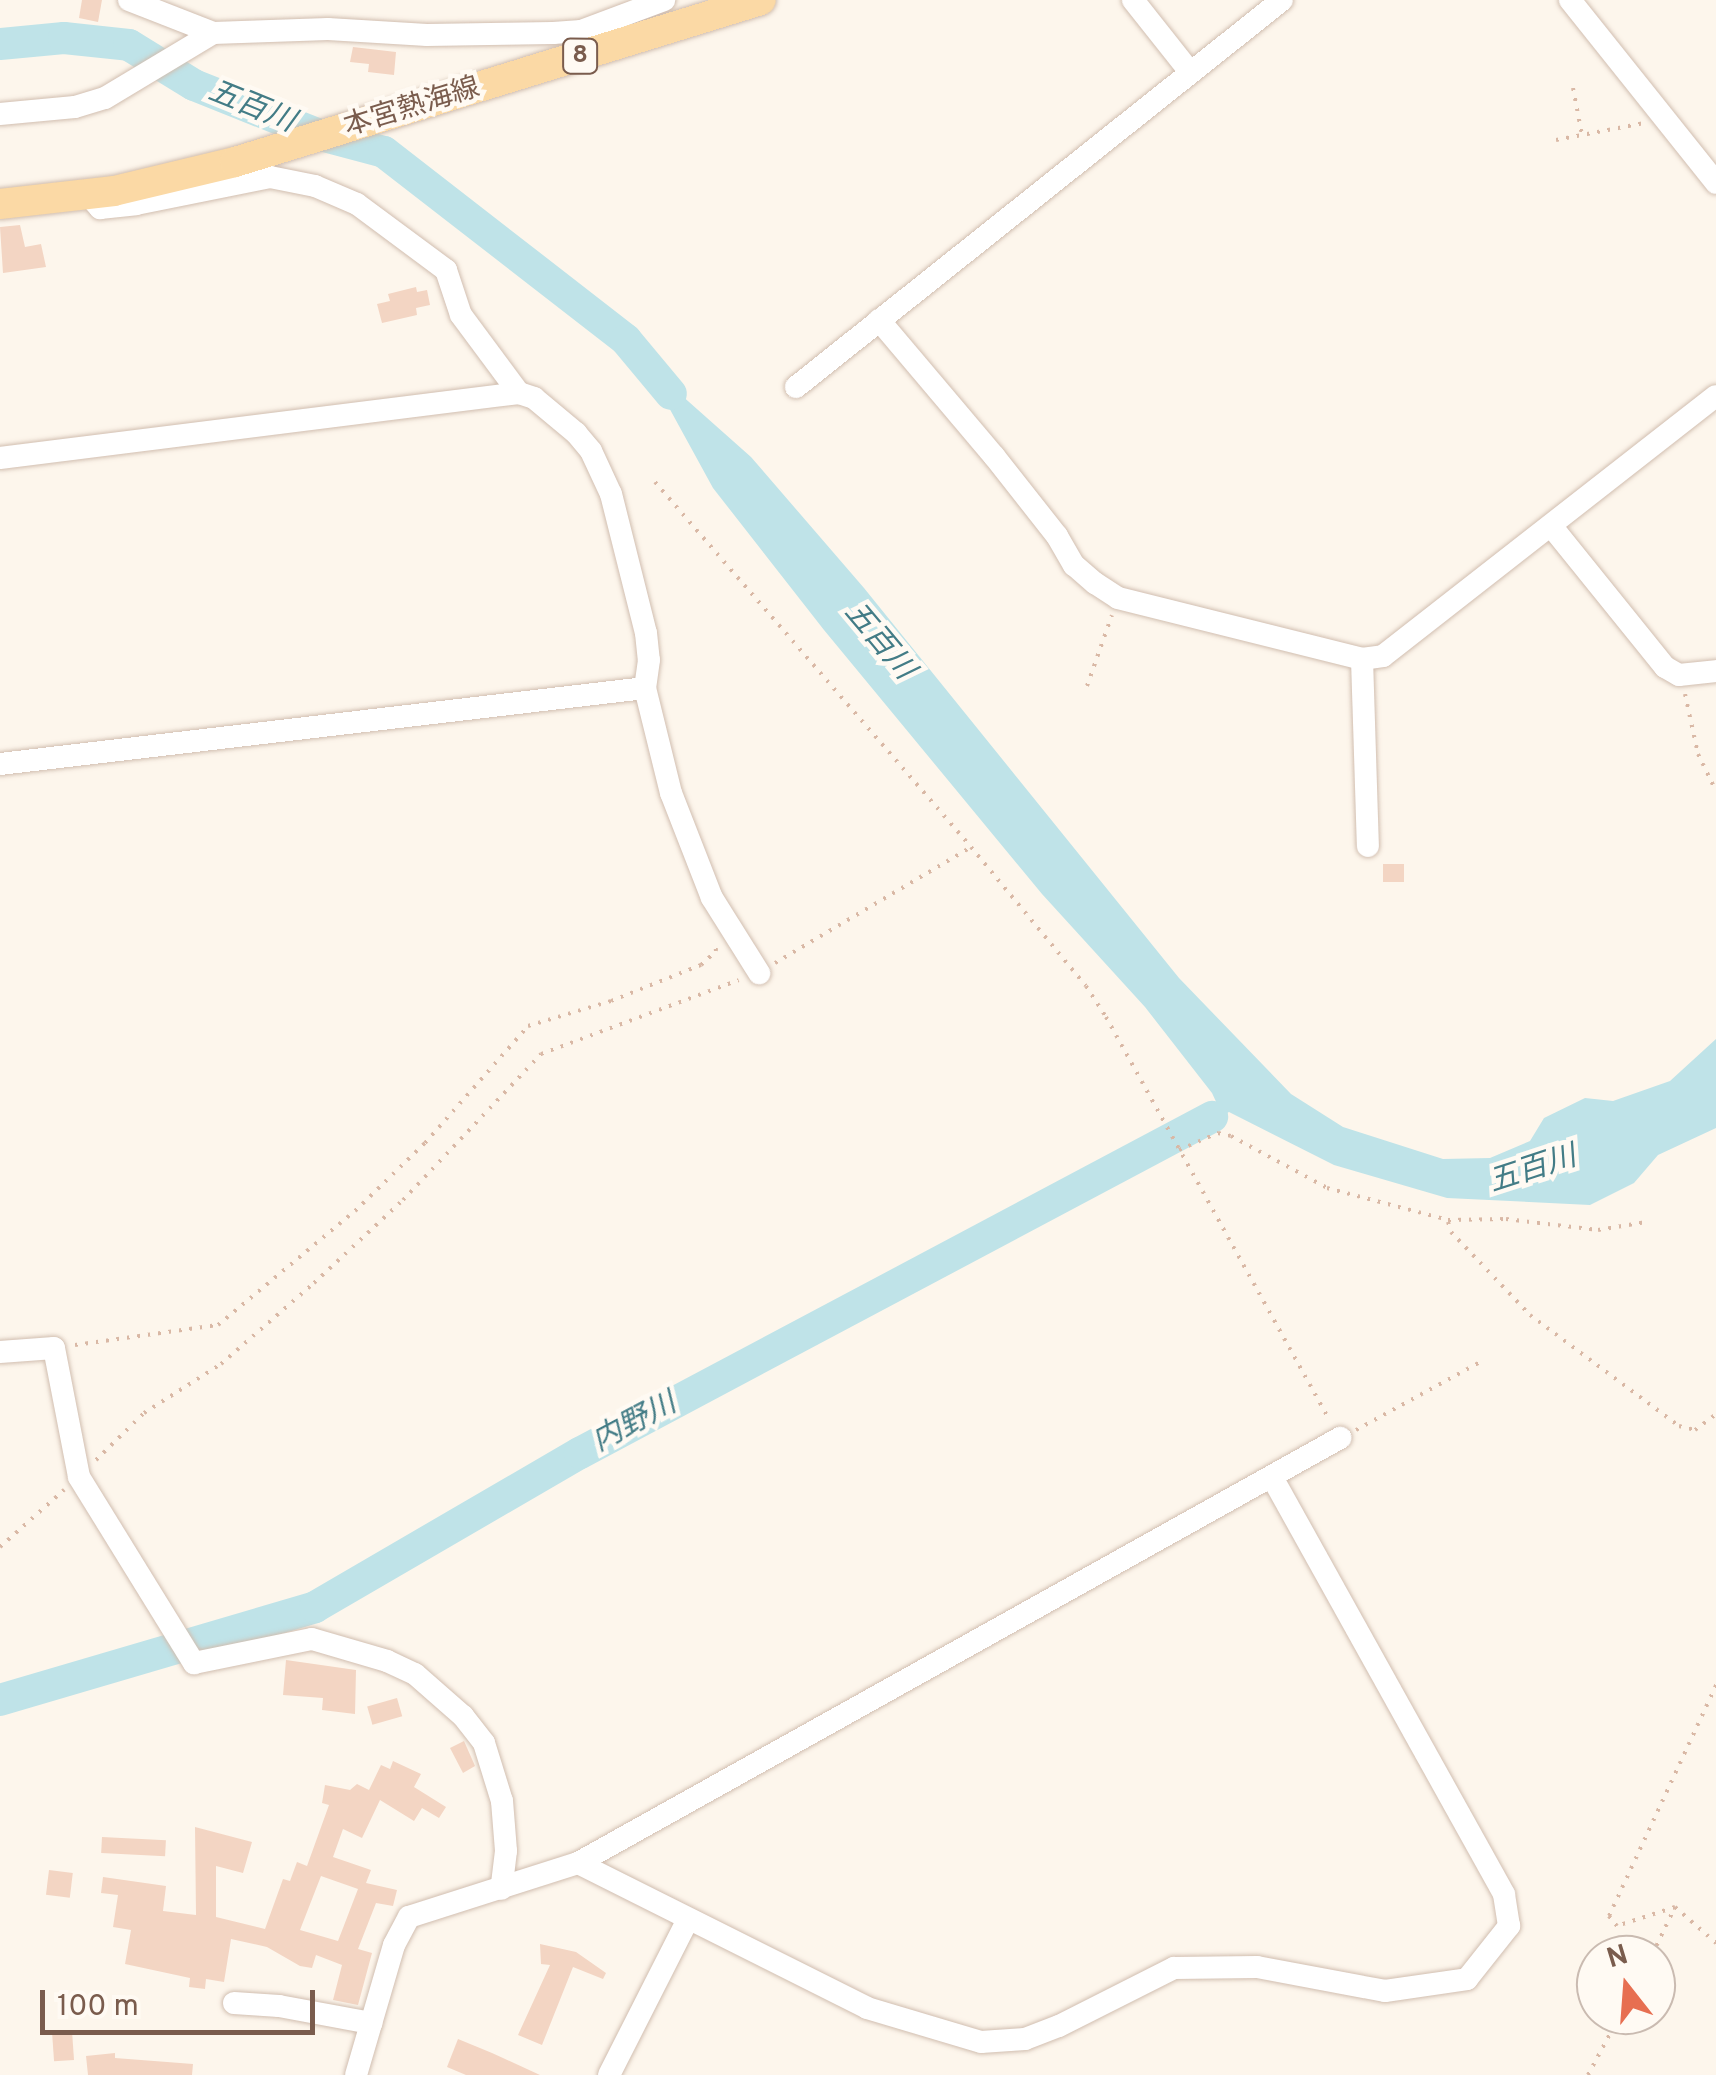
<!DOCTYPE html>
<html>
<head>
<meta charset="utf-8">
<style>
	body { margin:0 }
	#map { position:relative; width:1716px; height:2075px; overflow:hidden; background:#fdf6ec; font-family:Overpass,"Noto Sans JP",sans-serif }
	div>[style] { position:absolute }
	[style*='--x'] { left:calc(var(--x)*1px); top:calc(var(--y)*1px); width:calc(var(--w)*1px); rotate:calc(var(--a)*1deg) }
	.water>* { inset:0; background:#bfe3e8 }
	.river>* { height:32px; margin:-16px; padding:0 16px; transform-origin:16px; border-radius:16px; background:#bfe3e8 }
	.building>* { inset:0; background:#f3d5c3; transform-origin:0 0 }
	.path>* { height:4px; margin-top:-2px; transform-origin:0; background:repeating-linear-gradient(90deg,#d9b8a5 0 2.5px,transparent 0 10.5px) }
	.roads { filter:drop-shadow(0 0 2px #d1beb0) drop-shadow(0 0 2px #d1beb0) }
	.minor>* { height:22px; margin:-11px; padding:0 11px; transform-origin:11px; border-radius:11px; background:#fff }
	.major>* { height:30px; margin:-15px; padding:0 15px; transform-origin:15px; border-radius:15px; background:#fbd9a5 }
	span { translate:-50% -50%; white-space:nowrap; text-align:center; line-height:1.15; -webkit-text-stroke:9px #fffaf3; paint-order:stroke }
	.shield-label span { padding:2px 8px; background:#fffaf3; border:2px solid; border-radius:8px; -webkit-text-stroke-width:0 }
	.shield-label { font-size:25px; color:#7a5c4d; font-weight:700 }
	.street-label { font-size:28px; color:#7a5c4d }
	.water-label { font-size:30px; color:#437c86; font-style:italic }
	.north { position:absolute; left:1576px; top:1935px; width:100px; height:100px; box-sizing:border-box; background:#fffaf3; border:2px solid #cabbb1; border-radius:50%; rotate:343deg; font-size:28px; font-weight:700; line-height:40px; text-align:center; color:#7a5c4d }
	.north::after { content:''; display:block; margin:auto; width:35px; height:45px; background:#e76f51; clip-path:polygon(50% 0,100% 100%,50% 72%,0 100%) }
	.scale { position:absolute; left:40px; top:1990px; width:275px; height:45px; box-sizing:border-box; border:5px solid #7a5c4d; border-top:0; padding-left:12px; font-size:30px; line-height:35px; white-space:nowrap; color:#7a5c4d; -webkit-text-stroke:8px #fffaf3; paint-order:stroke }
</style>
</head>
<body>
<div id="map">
	<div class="water">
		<i style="clip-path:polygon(644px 362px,751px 457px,864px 588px,1179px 978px,1291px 1094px,1343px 1127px,1443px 1159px,1490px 1158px,1530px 1141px,1544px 1118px,1585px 1098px,1613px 1101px,1670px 1081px,1716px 1039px,1716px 1128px,1658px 1155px,1634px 1183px,1590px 1205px,1447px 1198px,1334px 1165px,1229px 1112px,1175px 1139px,1173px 1134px,1218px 1106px,1212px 1093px,1145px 1007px,1042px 894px,824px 630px,713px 488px)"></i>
	</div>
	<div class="river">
		<i style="--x:0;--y:44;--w:64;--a:-5.4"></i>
		<i style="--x:64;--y:38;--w:65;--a:6.1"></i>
		<i style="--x:129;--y:45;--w:76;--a:31.6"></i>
		<i style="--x:194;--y:85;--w:132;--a:21.7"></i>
		<i style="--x:317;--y:134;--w:69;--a:15"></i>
		<i style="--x:384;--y:152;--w:306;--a:37.8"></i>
		<i style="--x:626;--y:340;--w:70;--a:50.2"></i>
		<i style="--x:0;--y:1700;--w:328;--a:-16.4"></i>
		<i style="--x:315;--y:1607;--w:306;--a:-30.2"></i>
		<i style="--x:580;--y:1453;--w:716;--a:-28"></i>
	</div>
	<div class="building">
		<i style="clip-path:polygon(82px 0,102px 0,98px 22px,79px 18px)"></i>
		<i style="clip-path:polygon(353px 47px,396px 52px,394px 75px,368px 72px,369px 64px,350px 62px)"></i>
		<i style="clip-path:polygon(20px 225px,25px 247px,41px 244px,46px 267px,3px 273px,0 227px)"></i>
		<i style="clip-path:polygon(416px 287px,417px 292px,427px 290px,430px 305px,416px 308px,417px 315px,382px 323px,377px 304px,390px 301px,388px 294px)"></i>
		<i style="left:1383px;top:864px;width:21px;height:18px"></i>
		<i style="clip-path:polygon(286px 1660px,356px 1670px,355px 1714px,322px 1710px,323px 1698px,283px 1695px)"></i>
		<i style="left:397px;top:1698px;width:19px;height:31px;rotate:74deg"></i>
		<i style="clip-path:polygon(464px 1741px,475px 1766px,463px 1773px,450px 1748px)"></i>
		<i style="clip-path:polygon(evenodd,393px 1761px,421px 1774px,414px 1787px,446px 1807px,439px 1818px,422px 1808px,414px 1821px,380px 1800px,362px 1838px,343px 1829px,333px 1857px,371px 1870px,366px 1883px,397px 1890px,393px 1906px,376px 1903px,358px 1949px,372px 1953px,358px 2005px,333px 2000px,342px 1965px,316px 1955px,312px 1968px,300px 1966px,267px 1947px,231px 1939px,224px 1982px,206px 1979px,205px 1989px,189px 1987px,190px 1978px,125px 1964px,131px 1930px,113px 1927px,118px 1895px,101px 1893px,103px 1877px,166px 1886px,163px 1911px,196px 1915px,195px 1827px,252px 1842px,243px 1873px,216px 1866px,216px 1917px,265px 1929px,283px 1879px,290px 1881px,297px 1862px,307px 1866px,329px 1805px,322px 1803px,325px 1785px,350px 1790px,357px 1784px,369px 1790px,381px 1765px,390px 1769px,393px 1761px,321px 1876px,358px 1889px,338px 1941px,300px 1930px,321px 1876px)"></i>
		<i style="left:102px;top:1837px;width:64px;height:16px;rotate:3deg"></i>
		<i style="left:49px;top:1870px;width:24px;height:25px;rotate:7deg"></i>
		<i style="clip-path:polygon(540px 1944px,576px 1952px,606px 1973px,603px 1979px,573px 1967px,542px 2045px,518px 2035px,550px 1965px,541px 1964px)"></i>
		<i style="left:72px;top:2031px;width:29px;height:20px;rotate:86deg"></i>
		<i style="clip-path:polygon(458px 2039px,492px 2053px,540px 2075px,466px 2075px,447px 2067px)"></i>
		<i style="clip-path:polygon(115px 2053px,115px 2058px,193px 2064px,192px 2075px,88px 2075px,86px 2056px)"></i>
	</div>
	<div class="path">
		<i style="--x:1573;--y:88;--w:48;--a:79.2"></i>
		<i style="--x:1556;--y:140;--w:90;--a:-10.9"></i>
		<i style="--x:655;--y:482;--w:483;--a:49.1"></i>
		<i style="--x:1087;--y:686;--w:75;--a:-70.6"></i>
		<i style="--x:1685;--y:694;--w:61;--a:77.8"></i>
		<i style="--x:1698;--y:754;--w:41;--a:64.1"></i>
		<i style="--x:775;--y:963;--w:228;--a:-30.6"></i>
		<i style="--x:971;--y:847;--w:180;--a:50.4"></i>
		<i style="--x:1086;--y:986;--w:37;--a:57"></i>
		<i style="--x:1106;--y:1017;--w:460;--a:61"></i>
		<i style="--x:1179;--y:1150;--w:43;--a:-23.6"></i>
		<i style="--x:1218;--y:1133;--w:13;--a:13"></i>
		<i style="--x:1231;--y:1136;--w:109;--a:28.4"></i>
		<i style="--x:1327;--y:1188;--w:125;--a:14.8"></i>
		<i style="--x:1448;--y:1220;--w:58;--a:-1"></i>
		<i style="--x:1506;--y:1219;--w:93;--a:6.8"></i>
		<i style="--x:1598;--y:1230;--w:49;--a:-9.5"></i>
		<i style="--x:1448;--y:1222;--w:10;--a:73"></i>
		<i style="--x:1451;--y:1232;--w:115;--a:46.4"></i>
		<i style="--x:1530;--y:1315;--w:186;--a:36.7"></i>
		<i style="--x:1679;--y:1426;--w:16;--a:14"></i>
		<i style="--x:1695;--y:1430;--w:26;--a:-37"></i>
		<i style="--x:75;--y:1345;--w:144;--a:-8"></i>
		<i style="--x:218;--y:1325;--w:178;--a:-39.8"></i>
		<i style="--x:355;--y:1211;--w:98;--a:-44.2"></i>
		<i style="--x:425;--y:1143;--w:156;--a:-48.6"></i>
		<i style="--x:528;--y:1026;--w:87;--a:-16.8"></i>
		<i style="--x:611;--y:1001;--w:97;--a:-21.8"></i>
		<i style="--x:701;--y:965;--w:21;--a:-43"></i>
		<i style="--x:716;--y:951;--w:10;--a:-96"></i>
		<i style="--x:1356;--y:1430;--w:141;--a:-28.7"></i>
		<i style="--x:96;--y:1460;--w:67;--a:-44.4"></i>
		<i style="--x:144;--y:1413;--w:91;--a:-32.5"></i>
		<i style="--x:221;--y:1364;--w:123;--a:-41.1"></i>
		<i style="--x:314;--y:1283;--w:122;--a:-43"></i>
		<i style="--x:403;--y:1200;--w:201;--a:-46.6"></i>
		<i style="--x:541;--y:1054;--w:211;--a:-20.5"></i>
		<i style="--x:0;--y:1547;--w:86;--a:-41.7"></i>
		<i style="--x:1675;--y:1907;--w:61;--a:161.9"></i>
		<i style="--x:1617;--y:1926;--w:13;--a:-129"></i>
		<i style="--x:1609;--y:1916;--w:255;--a:-65.1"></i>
		<i style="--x:1652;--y:1955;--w:53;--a:-64.4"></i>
		<i style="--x:1675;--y:1907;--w:55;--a:41.3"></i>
		<i style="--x:1588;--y:2075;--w:68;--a:-61.9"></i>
	</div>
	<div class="roads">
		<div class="minor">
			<i style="--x:129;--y:0;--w:90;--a:21.4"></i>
			<i style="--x:1133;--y:0;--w:92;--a:51.6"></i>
			<i style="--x:1570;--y:0;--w:234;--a:51.4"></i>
			<i style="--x:0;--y:114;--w:75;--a:-5.3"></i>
			<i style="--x:75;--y:107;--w:31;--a:-17"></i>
			<i style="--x:105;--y:98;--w:126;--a:-31"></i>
			<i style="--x:213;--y:33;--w:115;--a:-2"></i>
			<i style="--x:328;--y:29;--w:99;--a:3.5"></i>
			<i style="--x:427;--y:35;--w:126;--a:-0.9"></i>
			<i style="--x:553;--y:33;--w:28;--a:-4"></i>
			<i style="--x:581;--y:31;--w:89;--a:-20.5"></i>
			<i style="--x:93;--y:200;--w:11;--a:49"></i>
			<i style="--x:100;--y:208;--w:36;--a:-6"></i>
			<i style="--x:136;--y:204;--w:137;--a:-11.4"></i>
			<i style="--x:270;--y:177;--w:46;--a:11.3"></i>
			<i style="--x:315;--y:186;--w:46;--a:23.2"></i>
			<i style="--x:357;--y:204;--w:111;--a:36.6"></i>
			<i style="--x:446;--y:270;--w:47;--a:71.6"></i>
			<i style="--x:461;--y:315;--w:97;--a:53.4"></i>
			<i style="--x:879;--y:320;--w:178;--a:49.8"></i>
			<i style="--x:994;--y:456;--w:102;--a:51.8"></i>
			<i style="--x:1057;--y:536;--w:34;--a:60"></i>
			<i style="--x:1074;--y:565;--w:28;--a:41"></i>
			<i style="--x:1095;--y:583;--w:27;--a:33"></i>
			<i style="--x:1118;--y:598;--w:252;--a:14"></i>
			<i style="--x:1362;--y:659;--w:21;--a:-8"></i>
			<i style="--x:1383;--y:656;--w:422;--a:-38"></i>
			<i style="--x:796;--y:387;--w:621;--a:-38.53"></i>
			<i style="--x:0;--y:458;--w:523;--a:-7.14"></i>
			<i style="--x:519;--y:393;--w:16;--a:18"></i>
			<i style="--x:534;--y:398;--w:55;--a:39.8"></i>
			<i style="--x:576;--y:433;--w:23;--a:50"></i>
			<i style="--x:591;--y:451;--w:47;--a:65.1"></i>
			<i style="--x:611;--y:494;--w:143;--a:75.9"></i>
			<i style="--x:646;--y:633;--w:27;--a:84"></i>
			<i style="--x:649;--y:660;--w:28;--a:98"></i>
			<i style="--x:645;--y:688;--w:108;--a:76.1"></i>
			<i style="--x:671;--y:793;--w:113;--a:68.7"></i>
			<i style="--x:712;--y:898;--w:89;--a:57.9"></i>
			<i style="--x:1552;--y:527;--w:180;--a:51.1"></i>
			<i style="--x:1665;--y:667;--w:16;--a:30"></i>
			<i style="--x:1679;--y:675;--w:37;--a:-6"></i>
			<i style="--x:1362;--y:659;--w:187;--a:88.2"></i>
			<i style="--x:0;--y:764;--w:649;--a:-6.72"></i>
			<i style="--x:0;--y:1352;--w:54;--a:-4.2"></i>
			<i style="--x:54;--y:1348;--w:131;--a:79"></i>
			<i style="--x:79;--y:1477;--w:219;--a:58.3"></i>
			<i style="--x:194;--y:1663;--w:120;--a:-11.5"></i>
			<i style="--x:312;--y:1639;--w:78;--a:16.3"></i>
			<i style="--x:387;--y:1661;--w:31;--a:25"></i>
			<i style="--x:415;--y:1674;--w:64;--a:41.2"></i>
			<i style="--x:463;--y:1716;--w:34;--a:52"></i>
			<i style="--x:484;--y:1743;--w:61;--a:72.8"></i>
			<i style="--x:502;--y:1801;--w:50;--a:85.4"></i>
			<i style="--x:506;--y:1851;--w:38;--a:97"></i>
			<i style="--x:578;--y:1863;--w:323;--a:26.6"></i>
			<i style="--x:867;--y:2008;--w:119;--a:16.6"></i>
			<i style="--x:981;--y:2042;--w:44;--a:-3.9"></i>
			<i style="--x:1025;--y:2039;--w:36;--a:-21"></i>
			<i style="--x:1059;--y:2026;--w:129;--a:-26.8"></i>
			<i style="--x:1174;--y:1968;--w:83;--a:-0.7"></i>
			<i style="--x:1257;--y:1967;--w:130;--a:10.6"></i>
			<i style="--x:1385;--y:1991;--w:83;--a:-8.3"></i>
			<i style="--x:1467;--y:1979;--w:68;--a:-51.6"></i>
			<i style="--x:1509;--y:1926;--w:32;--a:-99"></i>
			<i style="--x:1504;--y:1894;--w:476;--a:-119.1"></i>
			<i style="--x:234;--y:2003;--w:45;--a:3.8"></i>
			<i style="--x:279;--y:2006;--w:94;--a:10.5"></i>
			<i style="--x:356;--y:2075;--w:135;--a:-73.7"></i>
			<i style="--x:394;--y:1945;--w:32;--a:-62"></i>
			<i style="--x:409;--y:1917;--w:177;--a:-17.7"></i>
			<i style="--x:578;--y:1863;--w:873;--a:-29.15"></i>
			<i style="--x:609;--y:2075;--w:175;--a:-63.1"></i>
		</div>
		<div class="major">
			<i style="--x:0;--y:204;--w:115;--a:-6.5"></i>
			<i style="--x:114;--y:191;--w:124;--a:-13.5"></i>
			<i style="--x:235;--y:162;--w:550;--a:-17.12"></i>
		</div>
	</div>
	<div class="shield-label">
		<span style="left:580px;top:56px">8</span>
	</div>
	<div class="street-label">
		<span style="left:412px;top:108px;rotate:-17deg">本宮熱海線</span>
	</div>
	<div class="water-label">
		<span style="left:251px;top:108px;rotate:22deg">五百川</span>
		<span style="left:878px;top:642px;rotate:50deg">五百川</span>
		<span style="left:1533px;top:1171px;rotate:-18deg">五百川</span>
		<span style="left:635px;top:1424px;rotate:-28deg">内野川</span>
	</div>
	<div class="north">N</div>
	<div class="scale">100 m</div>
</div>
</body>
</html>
